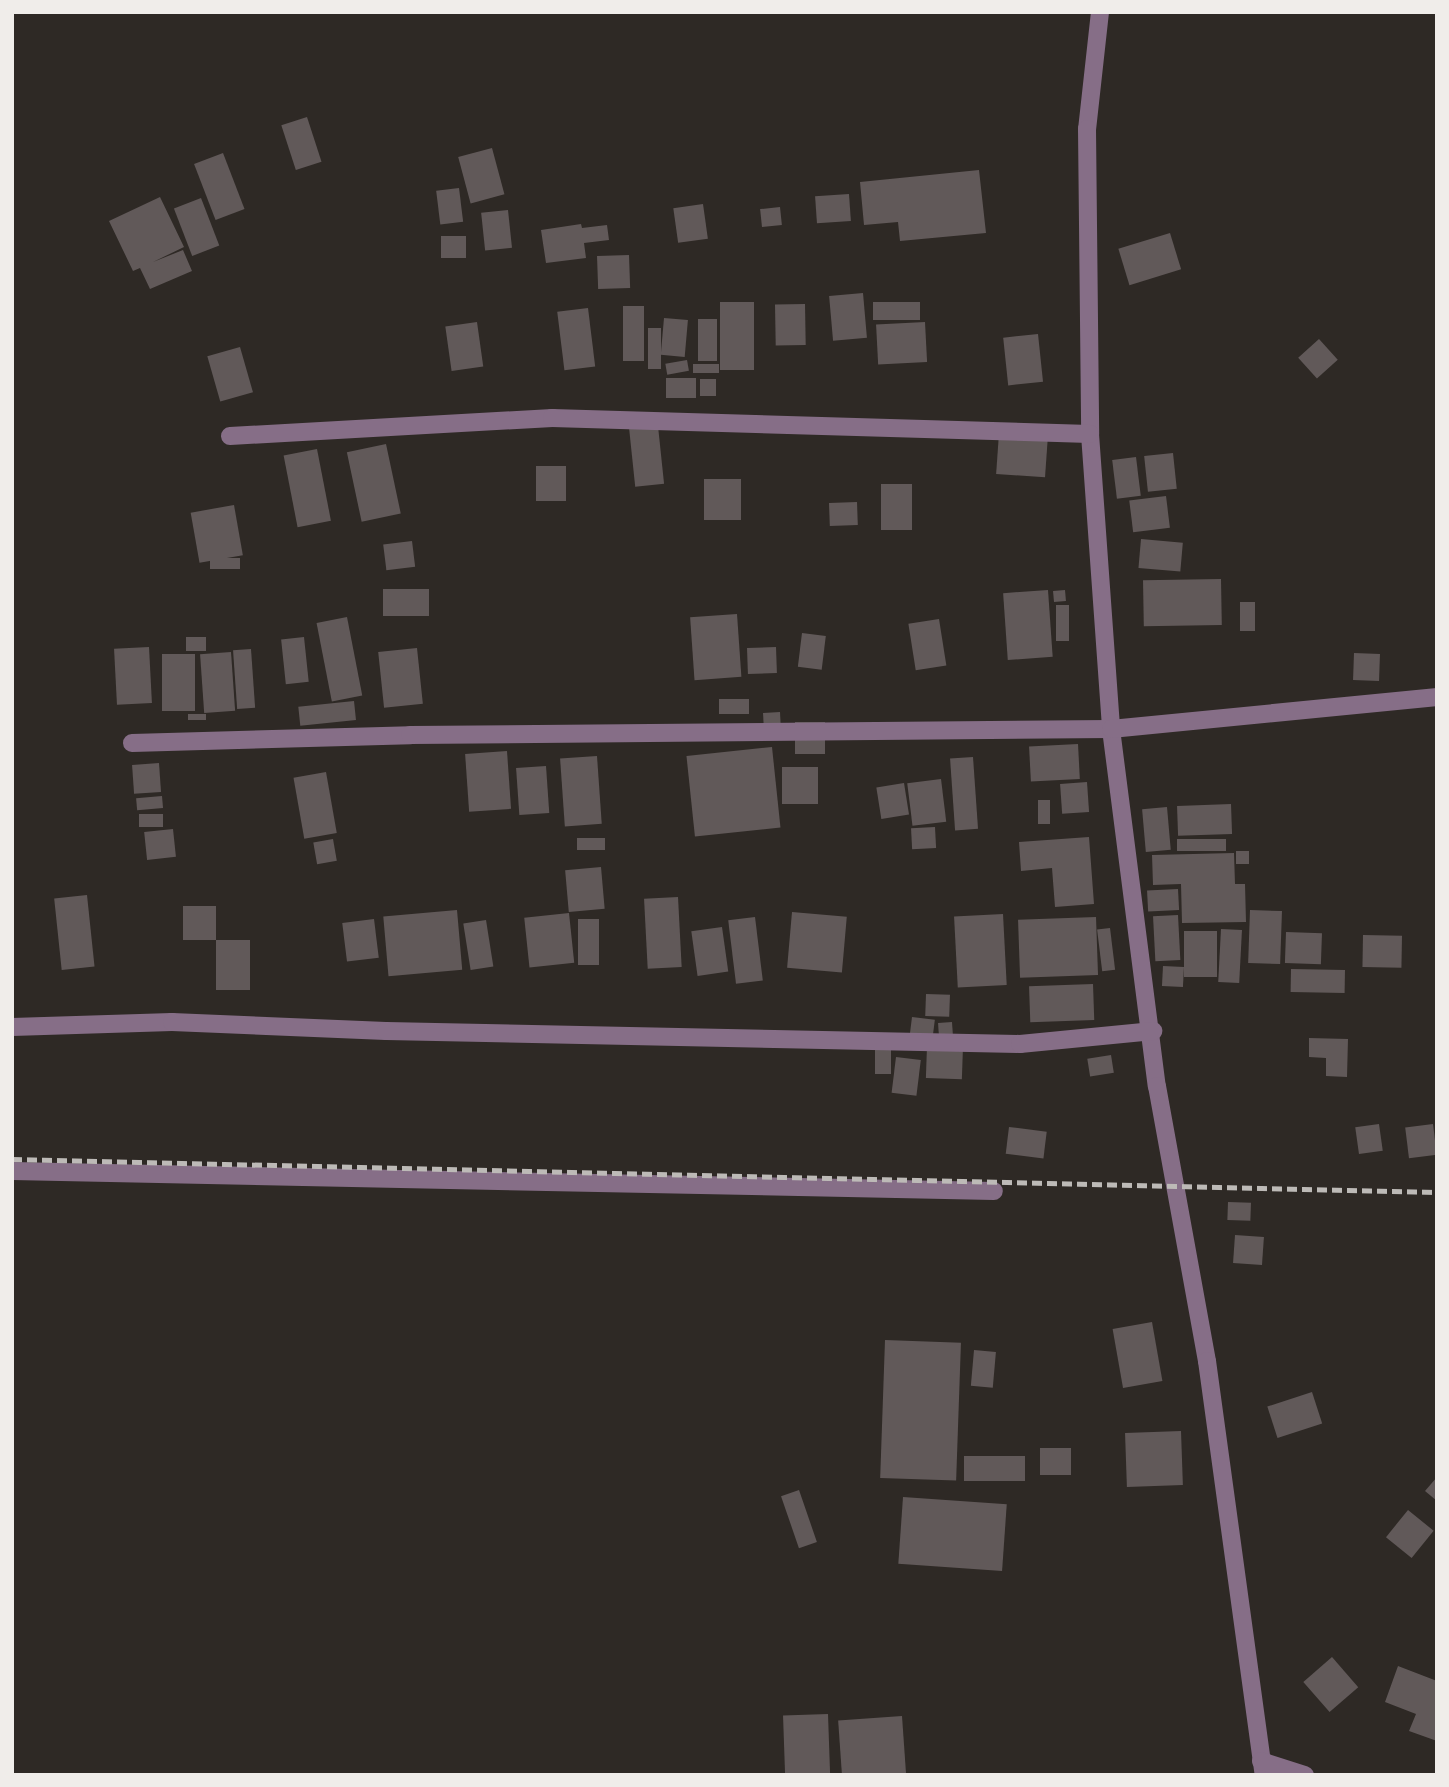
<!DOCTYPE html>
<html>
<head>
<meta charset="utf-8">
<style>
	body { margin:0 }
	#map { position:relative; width:1449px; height:1787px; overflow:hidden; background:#2e2925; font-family:Rubik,sans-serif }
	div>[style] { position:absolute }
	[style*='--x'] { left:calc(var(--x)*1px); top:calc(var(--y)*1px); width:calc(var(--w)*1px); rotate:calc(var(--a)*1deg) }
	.building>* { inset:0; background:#615959; transform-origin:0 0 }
	.minor>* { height:18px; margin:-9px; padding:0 9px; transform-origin:9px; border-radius:9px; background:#866e87 }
	.rail>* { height:5px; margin-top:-2.5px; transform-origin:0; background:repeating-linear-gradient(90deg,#bdbab7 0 10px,transparent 0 15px) }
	span { translate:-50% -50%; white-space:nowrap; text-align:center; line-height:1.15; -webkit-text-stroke:6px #141211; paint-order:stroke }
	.frame { position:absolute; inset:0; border:14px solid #f0edea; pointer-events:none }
</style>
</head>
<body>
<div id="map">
	<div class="building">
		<i style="left:307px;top:117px;width:47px;height:27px;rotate:72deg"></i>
		<i style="left:492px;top:148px;width:48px;height:35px;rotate:75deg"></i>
		<i style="left:223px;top:153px;width:60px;height:31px;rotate:69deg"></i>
		<i style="clip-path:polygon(979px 170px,986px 233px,900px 241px,898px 222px,864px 225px,860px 182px)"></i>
		<i style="left:459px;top:188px;width:34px;height:23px;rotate:83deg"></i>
		<i style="left:849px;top:194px;width:27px;height:34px;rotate:86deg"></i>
		<i style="clip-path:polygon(160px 197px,184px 247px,153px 262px,183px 250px,192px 271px,150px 289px,140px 268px,133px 271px,109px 221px)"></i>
		<i style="left:201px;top:198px;width:51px;height:29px;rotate:69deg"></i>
		<i style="left:703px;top:204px;width:35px;height:30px;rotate:82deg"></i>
		<i style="left:780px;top:207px;width:18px;height:20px;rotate:84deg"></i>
		<i style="left:508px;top:210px;width:38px;height:27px;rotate:84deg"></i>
		<i style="clip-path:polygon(581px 224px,582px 228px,607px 225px,609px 240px,584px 243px,586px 258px,546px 263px,541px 230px)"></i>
		<i style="left:1170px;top:233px;width:38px;height:54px;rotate:73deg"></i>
		<i style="left:466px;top:236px;width:22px;height:25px;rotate:90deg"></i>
		<i style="left:629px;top:255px;width:33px;height:32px;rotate:88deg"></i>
		<i style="left:863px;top:293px;width:45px;height:34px;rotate:85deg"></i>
		<i style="left:720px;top:302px;width:34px;height:68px"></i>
		<i style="left:920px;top:302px;width:18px;height:47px;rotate:90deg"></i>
		<i style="left:805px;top:304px;width:41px;height:30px;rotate:89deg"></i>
		<i style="left:623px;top:306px;width:21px;height:55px"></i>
		<i style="left:588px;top:308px;width:59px;height:31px;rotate:83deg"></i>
		<i style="left:664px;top:318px;width:24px;height:37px;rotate:5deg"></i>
		<i style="left:698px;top:319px;width:19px;height:42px"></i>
		<i style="left:477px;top:322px;width:45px;height:32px;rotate:82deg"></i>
		<i style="left:925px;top:322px;width:40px;height:49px;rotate:87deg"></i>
		<i style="left:648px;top:328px;width:13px;height:41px"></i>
		<i style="left:1038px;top:334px;width:48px;height:35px;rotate:84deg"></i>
		<i style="left:1319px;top:339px;width:28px;height:28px;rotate:48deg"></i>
		<i style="left:240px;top:347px;width:47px;height:34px;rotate:74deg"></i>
		<i style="left:687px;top:360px;width:11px;height:22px;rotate:80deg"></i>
		<i style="left:693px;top:364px;width:26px;height:9px"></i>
		<i style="left:666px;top:378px;width:30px;height:20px"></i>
		<i style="left:700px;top:379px;width:16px;height:17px"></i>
		<i style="left:658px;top:426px;width:58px;height:29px;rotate:84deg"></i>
		<i style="left:999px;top:433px;width:49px;height:41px;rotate:4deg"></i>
		<i style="left:386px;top:444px;width:71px;height:40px;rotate:78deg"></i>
		<i style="left:317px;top:449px;width:73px;height:34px;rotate:79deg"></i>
		<i style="left:1173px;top:453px;width:36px;height:29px;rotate:84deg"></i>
		<i style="left:1136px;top:457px;width:39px;height:24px;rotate:83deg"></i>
		<i style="left:566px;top:466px;width:35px;height:30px;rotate:90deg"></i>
		<i style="left:704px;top:479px;width:37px;height:41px"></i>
		<i style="left:881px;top:484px;width:31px;height:46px"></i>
		<i style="left:1166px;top:496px;width:32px;height:37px;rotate:83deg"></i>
		<i style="left:857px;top:502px;width:23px;height:28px;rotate:88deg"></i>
		<i style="left:234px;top:505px;width:51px;height:44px;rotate:80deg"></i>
		<i style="left:1141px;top:539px;width:42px;height:29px;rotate:5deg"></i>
		<i style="left:412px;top:541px;width:26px;height:29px;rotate:83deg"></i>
		<i style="left:240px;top:558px;width:11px;height:30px;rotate:90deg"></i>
		<i style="left:1221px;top:579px;width:46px;height:78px;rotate:89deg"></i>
		<i style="left:429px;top:589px;width:27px;height:46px;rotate:90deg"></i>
		<i style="left:1048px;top:590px;width:67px;height:45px;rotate:86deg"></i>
		<i style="left:1065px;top:590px;width:11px;height:12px;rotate:85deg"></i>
		<i style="left:1240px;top:602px;width:15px;height:29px"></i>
		<i style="left:1056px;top:605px;width:13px;height:36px"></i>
		<i style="left:737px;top:614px;width:63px;height:47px;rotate:86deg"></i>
		<i style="left:347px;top:617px;width:80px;height:31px;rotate:79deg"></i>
		<i style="left:939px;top:619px;width:47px;height:31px;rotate:81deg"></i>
		<i style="left:802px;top:633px;width:24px;height:34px;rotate:7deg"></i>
		<i style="left:186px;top:637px;width:20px;height:14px"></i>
		<i style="left:304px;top:637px;width:45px;height:23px;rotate:84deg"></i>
		<i style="left:149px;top:647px;width:56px;height:35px;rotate:87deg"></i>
		<i style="left:776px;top:647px;width:26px;height:29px;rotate:88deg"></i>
		<i style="left:417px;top:648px;width:56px;height:39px;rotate:84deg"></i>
		<i style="left:251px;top:649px;width:59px;height:18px;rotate:86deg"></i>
		<i style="left:231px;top:652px;width:59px;height:31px;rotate:86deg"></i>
		<i style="left:1354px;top:653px;width:26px;height:27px;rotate:2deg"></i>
		<i style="left:162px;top:654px;width:33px;height:57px"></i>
		<i style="left:719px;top:699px;width:30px;height:15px"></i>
		<i style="left:354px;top:701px;width:19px;height:56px;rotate:84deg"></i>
		<i style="left:780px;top:712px;width:22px;height:17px;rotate:87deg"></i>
		<i style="left:188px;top:714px;width:18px;height:6px"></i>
		<i style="left:795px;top:722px;width:30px;height:32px"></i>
		<i style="left:1078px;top:744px;width:35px;height:49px;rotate:87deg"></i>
		<i style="left:772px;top:747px;width:81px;height:86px;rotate:84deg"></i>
		<i style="left:507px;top:751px;width:58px;height:42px;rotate:86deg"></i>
		<i style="left:597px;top:756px;width:68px;height:37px;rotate:86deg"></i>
		<i style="left:973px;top:757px;width:72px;height:23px;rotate:86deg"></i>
		<i style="left:159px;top:763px;width:29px;height:27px;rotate:86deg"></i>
		<i style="left:546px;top:766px;width:47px;height:30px;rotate:86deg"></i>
		<i style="left:782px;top:767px;width:36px;height:37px"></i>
		<i style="left:326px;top:772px;width:62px;height:33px;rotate:80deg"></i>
		<i style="left:941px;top:779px;width:43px;height:34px;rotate:83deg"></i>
		<i style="left:1087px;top:782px;width:30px;height:27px;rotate:86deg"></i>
		<i style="left:904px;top:783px;width:32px;height:28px;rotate:81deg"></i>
		<i style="left:162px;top:796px;width:12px;height:26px;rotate:85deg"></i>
		<i style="left:1038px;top:800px;width:12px;height:24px"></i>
		<i style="left:1231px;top:804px;width:30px;height:54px;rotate:88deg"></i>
		<i style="left:1167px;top:807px;width:43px;height:25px;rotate:85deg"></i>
		<i style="left:139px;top:814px;width:24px;height:13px"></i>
		<i style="left:935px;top:827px;width:21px;height:24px;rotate:87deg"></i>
		<i style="left:173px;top:829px;width:28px;height:29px;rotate:84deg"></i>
		<i style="clip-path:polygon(1089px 837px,1094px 904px,1055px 907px,1052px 868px,1021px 871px,1019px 842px)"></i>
		<i style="left:605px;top:838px;width:12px;height:28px;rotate:90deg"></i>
		<i style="left:333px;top:839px;width:22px;height:20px;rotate:80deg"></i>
		<i style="left:1177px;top:839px;width:49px;height:12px"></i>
		<i style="left:1236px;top:851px;width:13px;height:13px"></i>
		<i style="clip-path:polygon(1234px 853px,1235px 884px,1245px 884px,1246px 922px,1182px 923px,1181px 884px,1153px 885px,1152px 855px)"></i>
		<i style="left:601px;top:867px;width:42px;height:36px;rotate:85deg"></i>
		<i style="left:1178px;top:889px;width:21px;height:31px;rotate:87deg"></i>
		<i style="left:87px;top:895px;width:72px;height:33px;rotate:84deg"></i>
		<i style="left:678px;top:897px;width:70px;height:34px;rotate:87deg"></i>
		<i style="left:216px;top:906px;width:34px;height:33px;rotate:90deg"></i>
		<i style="left:457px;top:910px;width:60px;height:74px;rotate:85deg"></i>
		<i style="left:1250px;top:910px;width:32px;height:53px;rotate:2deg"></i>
		<i style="left:792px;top:912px;width:55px;height:56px;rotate:5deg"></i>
		<i style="left:569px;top:913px;width:50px;height:45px;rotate:84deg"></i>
		<i style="left:1003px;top:914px;width:71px;height:49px;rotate:87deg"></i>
		<i style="left:1178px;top:915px;width:45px;height:25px;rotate:87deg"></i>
		<i style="left:755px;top:917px;width:64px;height:27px;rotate:83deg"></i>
		<i style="left:1096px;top:917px;width:58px;height:78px;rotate:88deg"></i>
		<i style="left:374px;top:919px;width:39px;height:32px;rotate:83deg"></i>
		<i style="left:578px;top:919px;width:21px;height:46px"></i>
		<i style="left:486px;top:920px;width:47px;height:23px;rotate:81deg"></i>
		<i style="left:722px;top:927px;width:45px;height:31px;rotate:82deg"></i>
		<i style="left:1110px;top:928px;width:42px;height:13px;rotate:83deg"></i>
		<i style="left:1221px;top:929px;width:21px;height:53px;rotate:3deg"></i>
		<i style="left:1184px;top:931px;width:33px;height:46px"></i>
		<i style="left:1286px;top:932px;width:36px;height:31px;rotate:2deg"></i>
		<i style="left:1363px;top:935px;width:39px;height:32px;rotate:1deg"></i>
		<i style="left:216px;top:940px;width:34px;height:50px"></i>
		<i style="left:1163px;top:966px;width:21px;height:20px;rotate:3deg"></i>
		<i style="left:1291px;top:969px;width:54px;height:23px;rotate:1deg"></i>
		<i style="left:1093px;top:984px;width:36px;height:64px;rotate:88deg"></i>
		<i style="left:926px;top:994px;width:24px;height:22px;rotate:2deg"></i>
		<i style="left:912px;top:1017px;width:23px;height:19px;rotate:7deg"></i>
		<i style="left:952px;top:1022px;width:15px;height:14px;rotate:86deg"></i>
		<i style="clip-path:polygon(1309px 1038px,1348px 1039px,1347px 1077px,1326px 1076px,1326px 1058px,1309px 1057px)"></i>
		<i style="left:875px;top:1043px;width:16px;height:31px"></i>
		<i style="left:927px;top:1046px;width:36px;height:32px;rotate:2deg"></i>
		<i style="left:1111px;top:1055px;width:18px;height:24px;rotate:81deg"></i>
		<i style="left:896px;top:1057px;width:25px;height:36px;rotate:7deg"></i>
		<i style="left:1379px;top:1124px;width:27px;height:24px;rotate:82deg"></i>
		<i style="left:1433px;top:1124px;width:31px;height:28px;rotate:83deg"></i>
		<i style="left:1009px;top:1127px;width:38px;height:27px;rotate:7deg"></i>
		<i style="left:1228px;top:1202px;width:23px;height:18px;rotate:2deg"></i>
		<i style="left:1235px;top:1235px;width:29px;height:28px;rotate:4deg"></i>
		<i style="left:1152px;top:1322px;width:60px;height:40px;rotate:80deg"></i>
		<i style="left:885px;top:1340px;width:76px;height:138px;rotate:2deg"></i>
		<i style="left:974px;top:1350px;width:22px;height:36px;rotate:5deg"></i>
		<i style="left:1312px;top:1392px;width:33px;height:47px;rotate:72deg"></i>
		<i style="left:1181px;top:1431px;width:54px;height:56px;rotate:88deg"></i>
		<i style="left:1040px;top:1448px;width:31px;height:27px"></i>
		<i style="left:1025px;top:1456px;width:25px;height:61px;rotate:90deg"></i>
		<i style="clip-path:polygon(1437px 1477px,1437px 1501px,1425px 1491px)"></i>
		<i style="left:799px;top:1490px;width:55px;height:19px;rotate:71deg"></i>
		<i style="left:903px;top:1497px;width:104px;height:67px;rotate:4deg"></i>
		<i style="left:1408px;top:1510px;width:33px;height:35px;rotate:39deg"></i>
		<i style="left:1332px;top:1657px;width:40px;height:38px;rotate:49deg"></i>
		<i style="clip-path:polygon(1398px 1666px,1437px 1681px,1437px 1741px,1409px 1731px,1416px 1714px,1385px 1702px)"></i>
		<i style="left:828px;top:1714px;width:61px;height:45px;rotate:88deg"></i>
		<i style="left:902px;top:1716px;width:59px;height:64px;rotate:86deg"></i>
	</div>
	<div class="minor">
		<i style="--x:1100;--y:12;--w:118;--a:96.3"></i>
		<i style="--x:1087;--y:129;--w:305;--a:89.4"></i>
		<i style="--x:1090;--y:434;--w:296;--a:85.9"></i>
		<i style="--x:1111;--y:729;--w:360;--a:82.7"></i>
		<i style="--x:1157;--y:1086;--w:280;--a:79.7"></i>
		<i style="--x:1207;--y:1361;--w:418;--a:82.2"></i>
		<i style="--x:230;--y:436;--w:323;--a:-3.2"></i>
		<i style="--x:552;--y:418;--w:538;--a:1.7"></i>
		<i style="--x:132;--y:743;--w:278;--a:-1.6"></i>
		<i style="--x:410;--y:735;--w:701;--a:-0.49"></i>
		<i style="--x:1111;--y:729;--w:328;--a:-5.6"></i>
		<i style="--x:12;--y:1027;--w:160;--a:-1.8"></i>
		<i style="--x:172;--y:1022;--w:214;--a:2.4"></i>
		<i style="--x:386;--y:1031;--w:634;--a:1.17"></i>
		<i style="--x:1020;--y:1044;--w:134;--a:-5.6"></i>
		<i style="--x:12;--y:1171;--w:982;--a:1.17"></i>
		<i style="--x:1261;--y:1761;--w:46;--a:17.7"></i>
	</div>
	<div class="rail">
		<i style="--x:12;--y:1159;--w:1425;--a:1.33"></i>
	</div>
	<div class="frame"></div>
</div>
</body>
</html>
